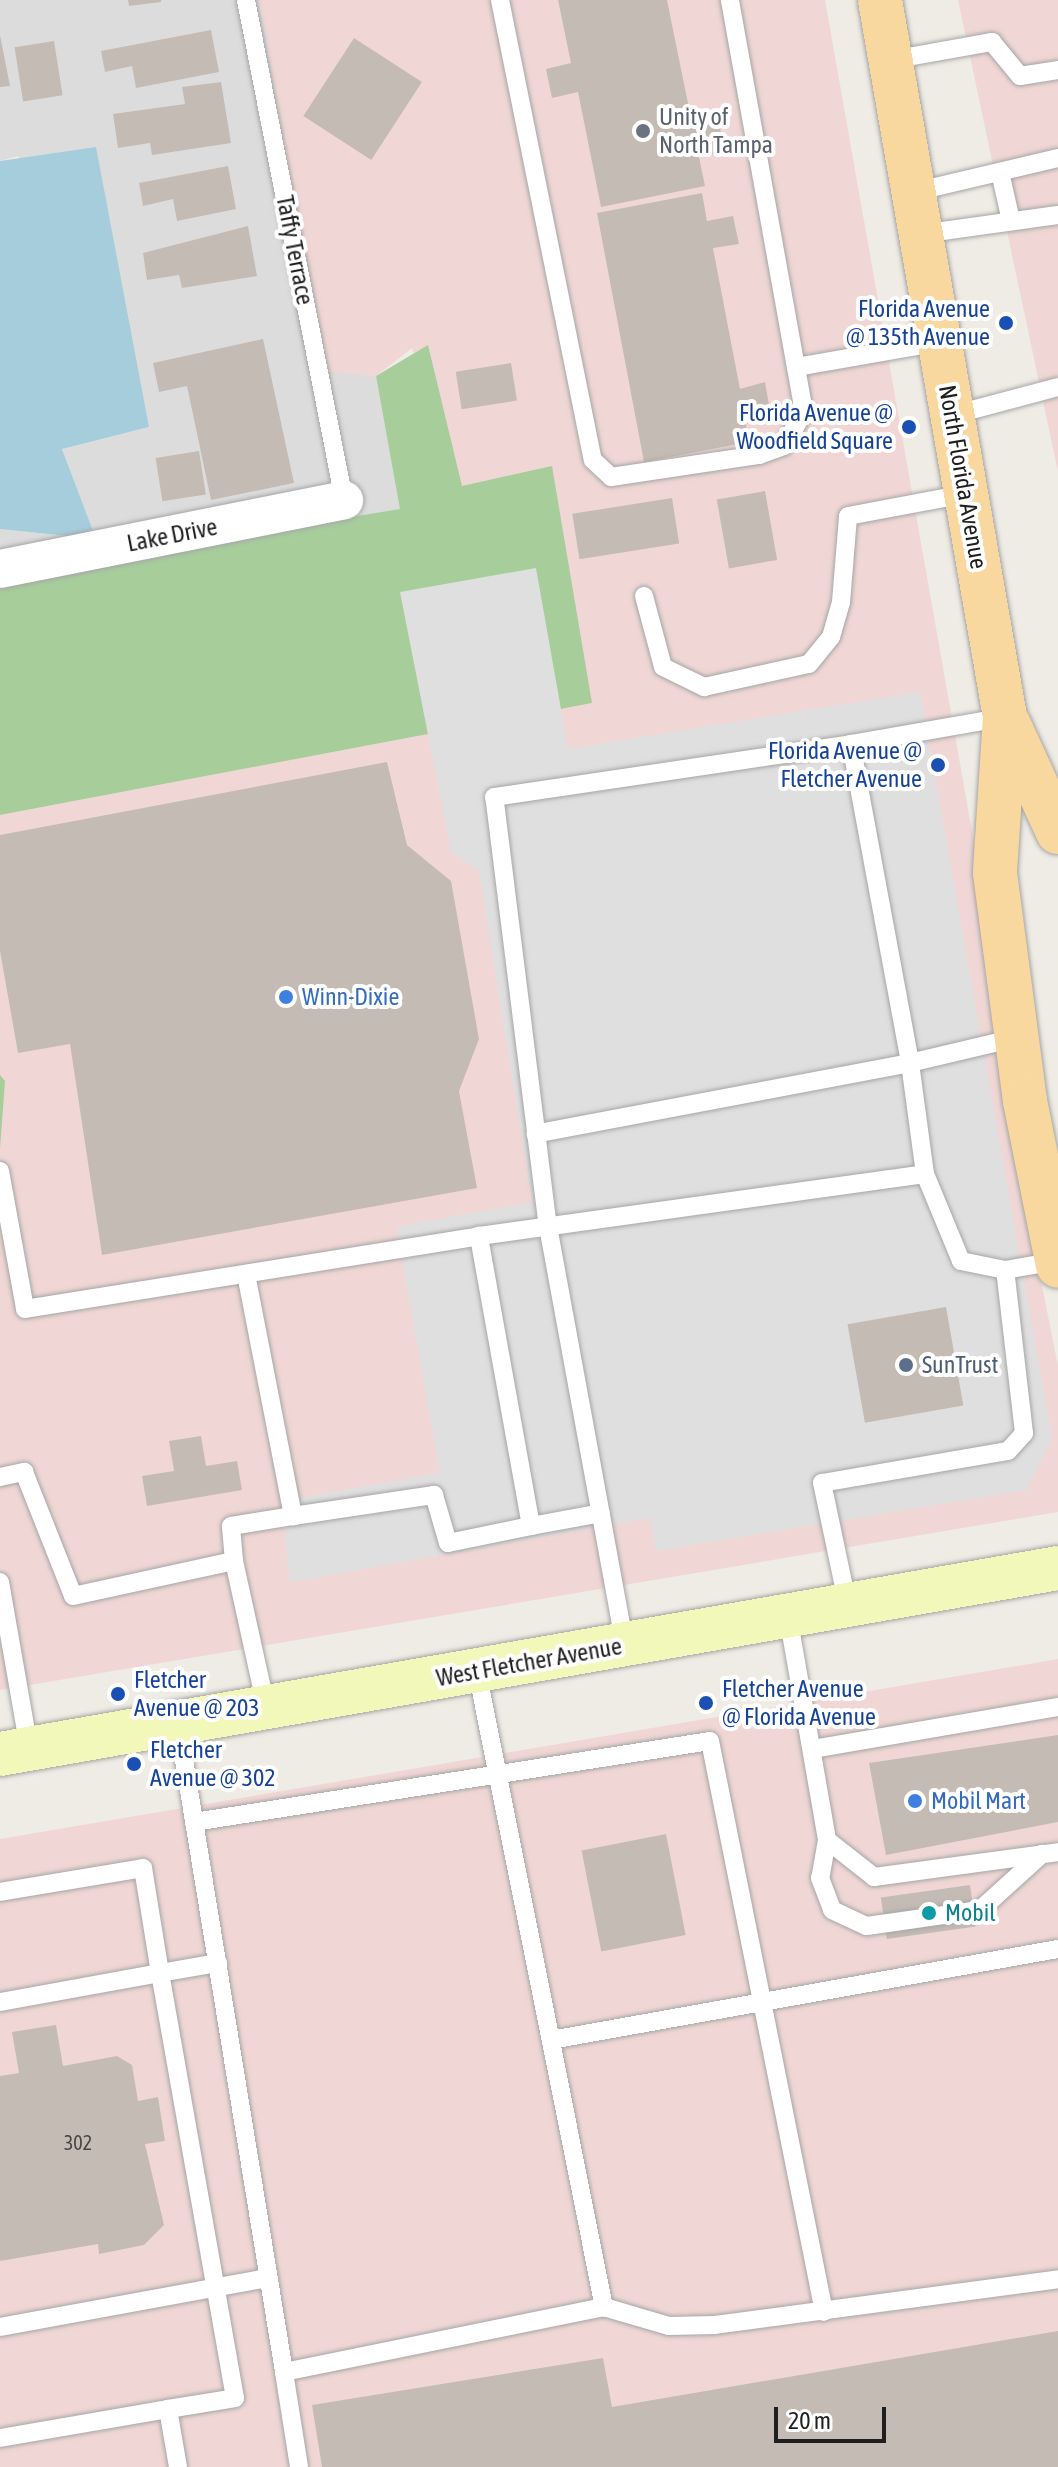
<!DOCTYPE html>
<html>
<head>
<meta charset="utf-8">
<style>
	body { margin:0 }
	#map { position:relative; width:1058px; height:2467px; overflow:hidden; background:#efece5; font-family:"Asap Condensed",sans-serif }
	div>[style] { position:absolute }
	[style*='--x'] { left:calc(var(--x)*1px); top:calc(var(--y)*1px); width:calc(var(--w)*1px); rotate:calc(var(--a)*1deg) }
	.residential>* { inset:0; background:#dddcdc }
	.commercial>* { inset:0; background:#f0d7d5 }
	.forest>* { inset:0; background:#a7cd9b }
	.parking>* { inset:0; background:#dfdfdf }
	.water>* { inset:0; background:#a6cddc }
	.building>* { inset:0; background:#c4bcb4; transform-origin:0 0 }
	.roads { filter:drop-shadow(0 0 2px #a6a6a6) drop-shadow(0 0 2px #a6a6a6) }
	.lane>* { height:18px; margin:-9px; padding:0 9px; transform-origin:9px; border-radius:9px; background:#fff }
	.street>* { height:38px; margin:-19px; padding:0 19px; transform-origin:19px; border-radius:19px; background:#fff }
	.secondary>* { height:44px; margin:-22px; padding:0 22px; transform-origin:22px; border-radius:22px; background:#f1f8ba }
	.primary>* { height:44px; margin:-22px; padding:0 22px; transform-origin:22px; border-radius:22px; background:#f9d8a0 }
	.dots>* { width:22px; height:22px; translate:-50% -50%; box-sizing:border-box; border:4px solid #fff; border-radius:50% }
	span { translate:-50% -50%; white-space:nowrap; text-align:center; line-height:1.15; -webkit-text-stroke:8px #fff; paint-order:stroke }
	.number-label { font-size:20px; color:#484644 }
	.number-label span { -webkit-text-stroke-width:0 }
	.worship-label { font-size:24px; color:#5b616d }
	.left { translate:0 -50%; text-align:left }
	.street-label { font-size:24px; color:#1f1f1f }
	.transit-label { font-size:24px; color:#164399 }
	.right { translate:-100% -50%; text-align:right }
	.shop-label { font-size:24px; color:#366cbe }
	.service-label { font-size:24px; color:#4e5e75 }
	.culture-label { font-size:24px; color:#0d838f }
	.scale { position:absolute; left:774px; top:2407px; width:112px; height:36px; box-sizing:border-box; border:4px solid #1f1f1f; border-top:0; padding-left:10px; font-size:24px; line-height:28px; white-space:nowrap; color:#1f1f1f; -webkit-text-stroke:6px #fff; paint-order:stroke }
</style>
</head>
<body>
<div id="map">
	<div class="residential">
		<i style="clip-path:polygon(0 0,259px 0,324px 370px,376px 376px,401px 509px,0 574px,0 529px,95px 539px,62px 449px,149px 427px,18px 156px,0 161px)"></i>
	</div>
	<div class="commercial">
		<i style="clip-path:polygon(259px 0,825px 0,976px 854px,1006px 1105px,1058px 1366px,1058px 1512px,0 1690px,0 815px,592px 703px,462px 486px,412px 348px,376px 376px,324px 371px)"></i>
		<i style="clip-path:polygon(958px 0,1058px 0,1058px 472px)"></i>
		<i style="clip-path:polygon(1058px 1659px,1058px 2467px,0 2467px,0 1839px)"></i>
	</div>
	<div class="forest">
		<i style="clip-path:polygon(428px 345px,462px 486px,552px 466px,592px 703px,0 815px,0 574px,400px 509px,376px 376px)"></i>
		<i style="clip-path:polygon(0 1075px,5px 1081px,0 1149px)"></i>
	</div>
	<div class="parking">
		<i style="clip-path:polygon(536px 568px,568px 749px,920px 692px,1052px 1438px,1027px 1490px,656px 1551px,650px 1518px,290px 1582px,281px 1501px,440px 1473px,396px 1227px,532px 1202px,479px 871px,451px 852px,400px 592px)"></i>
	</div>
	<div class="water">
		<i style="clip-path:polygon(96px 147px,149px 427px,62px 449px,96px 539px,0 529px,0 161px)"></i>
	</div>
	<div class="building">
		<i style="clip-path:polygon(128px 0,161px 0,161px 2px,129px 6px)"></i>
		<i style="clip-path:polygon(558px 0,667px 0,693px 128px,719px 123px,725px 152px,699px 157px,705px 186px,601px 207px,578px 92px,552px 98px,546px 69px,571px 63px)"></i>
		<i style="clip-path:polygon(211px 30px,219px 72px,136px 88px,132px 66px,105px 72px,101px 51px)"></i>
		<i style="clip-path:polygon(0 35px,10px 86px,0 87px)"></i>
		<i style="left:354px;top:38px;width:81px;height:93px;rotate:33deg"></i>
		<i style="left:54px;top:41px;width:55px;height:40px;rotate:81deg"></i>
		<i style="clip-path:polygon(221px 82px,231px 143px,152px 155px,150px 143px,118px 148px,113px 114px,185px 104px,182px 87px)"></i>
		<i style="clip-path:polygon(228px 166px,236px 209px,177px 221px,173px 199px,143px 206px,139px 183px)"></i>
		<i style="clip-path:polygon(702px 193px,707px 221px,733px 216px,739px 244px,713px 248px,740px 389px,765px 382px,770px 410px,744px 415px,749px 442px,644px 462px,597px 213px)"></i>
		<i style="clip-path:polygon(248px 226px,257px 276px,182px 288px,179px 275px,147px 280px,143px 253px)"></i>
		<i style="clip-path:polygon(263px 339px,294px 483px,211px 500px,187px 386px,159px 392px,153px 363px)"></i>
		<i style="left:511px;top:363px;width:38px;height:56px;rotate:81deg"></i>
		<i style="left:199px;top:451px;width:44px;height:44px;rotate:81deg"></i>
		<i style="left:765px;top:491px;width:70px;height:49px;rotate:80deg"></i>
		<i style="left:672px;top:498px;width:46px;height:101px;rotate:81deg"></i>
		<i style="clip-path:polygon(387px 762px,407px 845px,451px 881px,479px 1039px,459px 1091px,477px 1188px,102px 1255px,70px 1044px,18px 1053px,0 951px,0 835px)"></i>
		<i style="left:946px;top:1307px;width:100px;height:100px;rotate:80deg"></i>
		<i style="clip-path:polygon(201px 1436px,206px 1466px,237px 1461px,242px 1490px,147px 1506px,142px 1476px,174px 1471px,169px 1441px)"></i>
		<i style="clip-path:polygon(1058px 1735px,1058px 1822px,886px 1855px,869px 1763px)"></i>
		<i style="left:666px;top:1834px;width:103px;height:86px;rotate:79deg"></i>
		<i style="left:970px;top:1885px;width:42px;height:90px;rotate:82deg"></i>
		<i style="clip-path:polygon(56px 2025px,63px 2066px,117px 2056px,132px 2065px,138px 2101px,158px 2097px,165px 2141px,145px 2144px,164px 2225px,144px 2245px,99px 2254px,98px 2244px,0 2261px,0 2076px,19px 2073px,12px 2032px)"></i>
		<i style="clip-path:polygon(1058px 2331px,1058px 2467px,322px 2467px,312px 2405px,603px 2358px,612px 2407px)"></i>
	</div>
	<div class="roads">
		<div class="lane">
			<i style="--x:246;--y:0;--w:510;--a:78.91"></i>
			<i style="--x:500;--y:0;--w:469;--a:78.6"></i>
			<i style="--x:593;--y:460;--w:25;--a:43"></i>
			<i style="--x:611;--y:477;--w:150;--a:-8.5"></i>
			<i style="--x:759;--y:455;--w:27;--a:-20"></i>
			<i style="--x:784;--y:446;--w:39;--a:-60"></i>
			<i style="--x:804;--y:412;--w:419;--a:-100.2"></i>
			<i style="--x:891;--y:60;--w:103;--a:-10.1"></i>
			<i style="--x:992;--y:42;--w:44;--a:50.5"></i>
			<i style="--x:1020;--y:76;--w:38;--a:-9"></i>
			<i style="--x:1000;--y:172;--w:50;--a:77.3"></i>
			<i style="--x:914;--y:192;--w:148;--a:-13.3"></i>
			<i style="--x:921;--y:234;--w:138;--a:-7.9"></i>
			<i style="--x:796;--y:367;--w:145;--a:-9.9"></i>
			<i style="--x:953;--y:415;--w:109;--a:-14.9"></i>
			<i style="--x:644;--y:596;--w:73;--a:75"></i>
			<i style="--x:663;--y:667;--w:46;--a:26"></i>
			<i style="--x:704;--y:687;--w:107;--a:-12.4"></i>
			<i style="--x:809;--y:664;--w:35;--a:-51"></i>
			<i style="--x:831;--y:637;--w:36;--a:-74"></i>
			<i style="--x:841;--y:602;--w:86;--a:-85.3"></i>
			<i style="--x:848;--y:516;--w:120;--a:-10.6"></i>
			<i style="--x:851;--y:744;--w:156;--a:-9.9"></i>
			<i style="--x:0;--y:1171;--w:140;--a:79.7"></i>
			<i style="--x:25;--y:1309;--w:460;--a:-9.1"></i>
			<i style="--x:925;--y:1174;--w:94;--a:67.5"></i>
			<i style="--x:961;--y:1261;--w:45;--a:11.6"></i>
			<i style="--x:1005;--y:1270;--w:53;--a:-9.8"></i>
			<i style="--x:246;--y:1274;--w:247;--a:79"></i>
			<i style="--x:0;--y:1477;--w:25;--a:-12"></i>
			<i style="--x:24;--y:1472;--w:133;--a:68.4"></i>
			<i style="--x:73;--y:1596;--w:165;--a:-12.3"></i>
			<i style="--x:234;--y:1561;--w:35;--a:-95"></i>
			<i style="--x:231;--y:1526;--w:63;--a:-9.2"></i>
			<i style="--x:293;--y:1516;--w:143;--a:-8.5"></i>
			<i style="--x:434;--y:1495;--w:50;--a:73.7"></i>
			<i style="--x:448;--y:1543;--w:85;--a:-11.6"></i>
			<i style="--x:531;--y:1526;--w:295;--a:-100.2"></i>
			<i style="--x:479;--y:1236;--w:450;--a:-7.9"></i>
			<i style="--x:925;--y:1174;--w:112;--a:-97.7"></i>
			<i style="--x:910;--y:1063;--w:381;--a:169.3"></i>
			<i style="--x:531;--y:1526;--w:71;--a:-10.5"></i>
			<i style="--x:234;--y:1561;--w:149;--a:77.6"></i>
			<i style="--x:0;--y:1582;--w:169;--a:80.1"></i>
			<i style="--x:848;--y:1606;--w:126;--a:-101.9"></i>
			<i style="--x:822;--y:1483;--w:189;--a:-9.8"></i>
			<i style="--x:1008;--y:1451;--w:24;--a:-48"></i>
			<i style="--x:1024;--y:1433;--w:164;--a:-96.6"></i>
			<i style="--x:788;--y:1616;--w:227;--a:80.1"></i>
			<i style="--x:827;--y:1840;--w:60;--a:38.2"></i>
			<i style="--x:874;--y:1877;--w:186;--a:-7.7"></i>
			<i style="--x:625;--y:1646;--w:425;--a:-100.4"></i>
			<i style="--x:548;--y:1228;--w:434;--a:-97.1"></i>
			<i style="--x:494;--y:797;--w:361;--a:-8.4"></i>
			<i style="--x:851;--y:744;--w:324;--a:79.5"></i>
			<i style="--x:910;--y:1063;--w:109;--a:-13.3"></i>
			<i style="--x:477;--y:1671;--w:649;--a:78.71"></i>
			<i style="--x:178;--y:1723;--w:658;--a:80.72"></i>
			<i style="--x:284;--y:2372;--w:327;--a:-11.5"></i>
			<i style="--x:604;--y:2307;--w:68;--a:16.3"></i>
			<i style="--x:669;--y:2326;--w:46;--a:-1.2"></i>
			<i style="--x:715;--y:2325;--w:346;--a:-7.6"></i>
			<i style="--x:812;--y:1749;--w:250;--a:-9.7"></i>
			<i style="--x:194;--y:1822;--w:522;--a:-8.92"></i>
			<i style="--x:710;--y:1741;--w:582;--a:78.71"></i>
			<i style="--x:827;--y:1840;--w:39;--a:100"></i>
			<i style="--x:820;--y:1878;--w:34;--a:69"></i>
			<i style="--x:832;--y:1910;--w:38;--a:25"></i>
			<i style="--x:867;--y:1926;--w:114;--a:-8.1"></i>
			<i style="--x:980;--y:1910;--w:84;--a:-42.1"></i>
			<i style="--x:0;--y:1892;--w:145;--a:-9.5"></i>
			<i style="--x:143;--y:1868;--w:106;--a:80.8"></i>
			<i style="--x:160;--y:1973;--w:163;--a:169.7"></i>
			<i style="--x:551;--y:2040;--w:515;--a:-10.18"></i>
			<i style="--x:0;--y:2327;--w:272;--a:-10.4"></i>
			<i style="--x:284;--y:2372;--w:96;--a:81"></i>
			<i style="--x:0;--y:2438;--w:170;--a:-9.8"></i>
			<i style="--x:178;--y:2467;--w:59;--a:-99.8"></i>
			<i style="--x:168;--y:2409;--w:68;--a:-9.3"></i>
			<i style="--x:235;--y:2398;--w:432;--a:-100"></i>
			<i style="--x:160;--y:1973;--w:59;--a:-9.8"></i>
		</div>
		<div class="street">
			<i style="--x:0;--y:569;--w:351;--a:-11.3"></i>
		</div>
		<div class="secondary">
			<i style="--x:0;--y:1754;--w:1074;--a:-9.97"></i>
		</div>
		<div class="primary">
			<i style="--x:880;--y:0;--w:728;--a:80.11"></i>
			<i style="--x:1005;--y:717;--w:156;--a:93.7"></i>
			<i style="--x:995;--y:873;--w:230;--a:82.5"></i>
			<i style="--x:1025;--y:1101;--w:168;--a:78.7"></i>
			<i style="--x:1008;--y:723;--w:120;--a:65.4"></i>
		</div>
	</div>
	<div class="dots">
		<i style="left:643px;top:131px;background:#6b7280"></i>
		<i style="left:1006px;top:323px;background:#1a4fb4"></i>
		<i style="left:909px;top:427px;background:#1a4fb4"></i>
		<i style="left:938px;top:765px;background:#1a4fb4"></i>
		<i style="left:286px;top:997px;background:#3f7fe0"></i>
		<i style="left:906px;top:1365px;background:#5c6f8a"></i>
		<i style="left:118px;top:1694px;background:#1a4fb4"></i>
		<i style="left:706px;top:1703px;background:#1a4fb4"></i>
		<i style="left:134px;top:1764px;background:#1a4fb4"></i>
		<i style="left:915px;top:1801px;background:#3f7fe0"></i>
		<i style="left:929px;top:1913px;background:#0f9aa8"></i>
	</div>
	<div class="number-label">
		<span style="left:78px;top:2142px">302</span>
	</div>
	<div class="worship-label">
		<span class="left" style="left:659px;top:131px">Unity of<br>North Tampa</span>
	</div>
	<div class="street-label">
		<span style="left:295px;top:250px;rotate:79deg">Taffy Terrace</span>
		<span style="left:963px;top:477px;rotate:80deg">North Florida Avenue</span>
		<span style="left:172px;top:535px;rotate:-11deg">Lake Drive</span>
		<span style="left:529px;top:1662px;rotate:-10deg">West Fletcher Avenue</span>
	</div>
	<div class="transit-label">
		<span class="right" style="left:990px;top:323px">Florida Avenue<br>@ 135th Avenue</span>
		<span class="right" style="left:893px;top:427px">Florida Avenue @<br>Woodfield Square</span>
		<span class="right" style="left:922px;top:765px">Florida Avenue @<br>Fletcher Avenue</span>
		<span class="left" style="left:134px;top:1694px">Fletcher<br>Avenue @ 203</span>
		<span class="left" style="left:722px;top:1703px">Fletcher Avenue<br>@ Florida Avenue</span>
		<span class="left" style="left:150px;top:1764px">Fletcher<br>Avenue @ 302</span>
	</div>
	<div class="shop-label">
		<span class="left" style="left:302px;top:997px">Winn-Dixie</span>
		<span class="left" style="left:931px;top:1801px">Mobil Mart</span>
	</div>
	<div class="service-label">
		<span class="left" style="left:922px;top:1365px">SunTrust</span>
	</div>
	<div class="culture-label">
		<span class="left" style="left:945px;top:1913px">Mobil</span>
	</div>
	<div class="scale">20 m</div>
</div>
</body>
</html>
